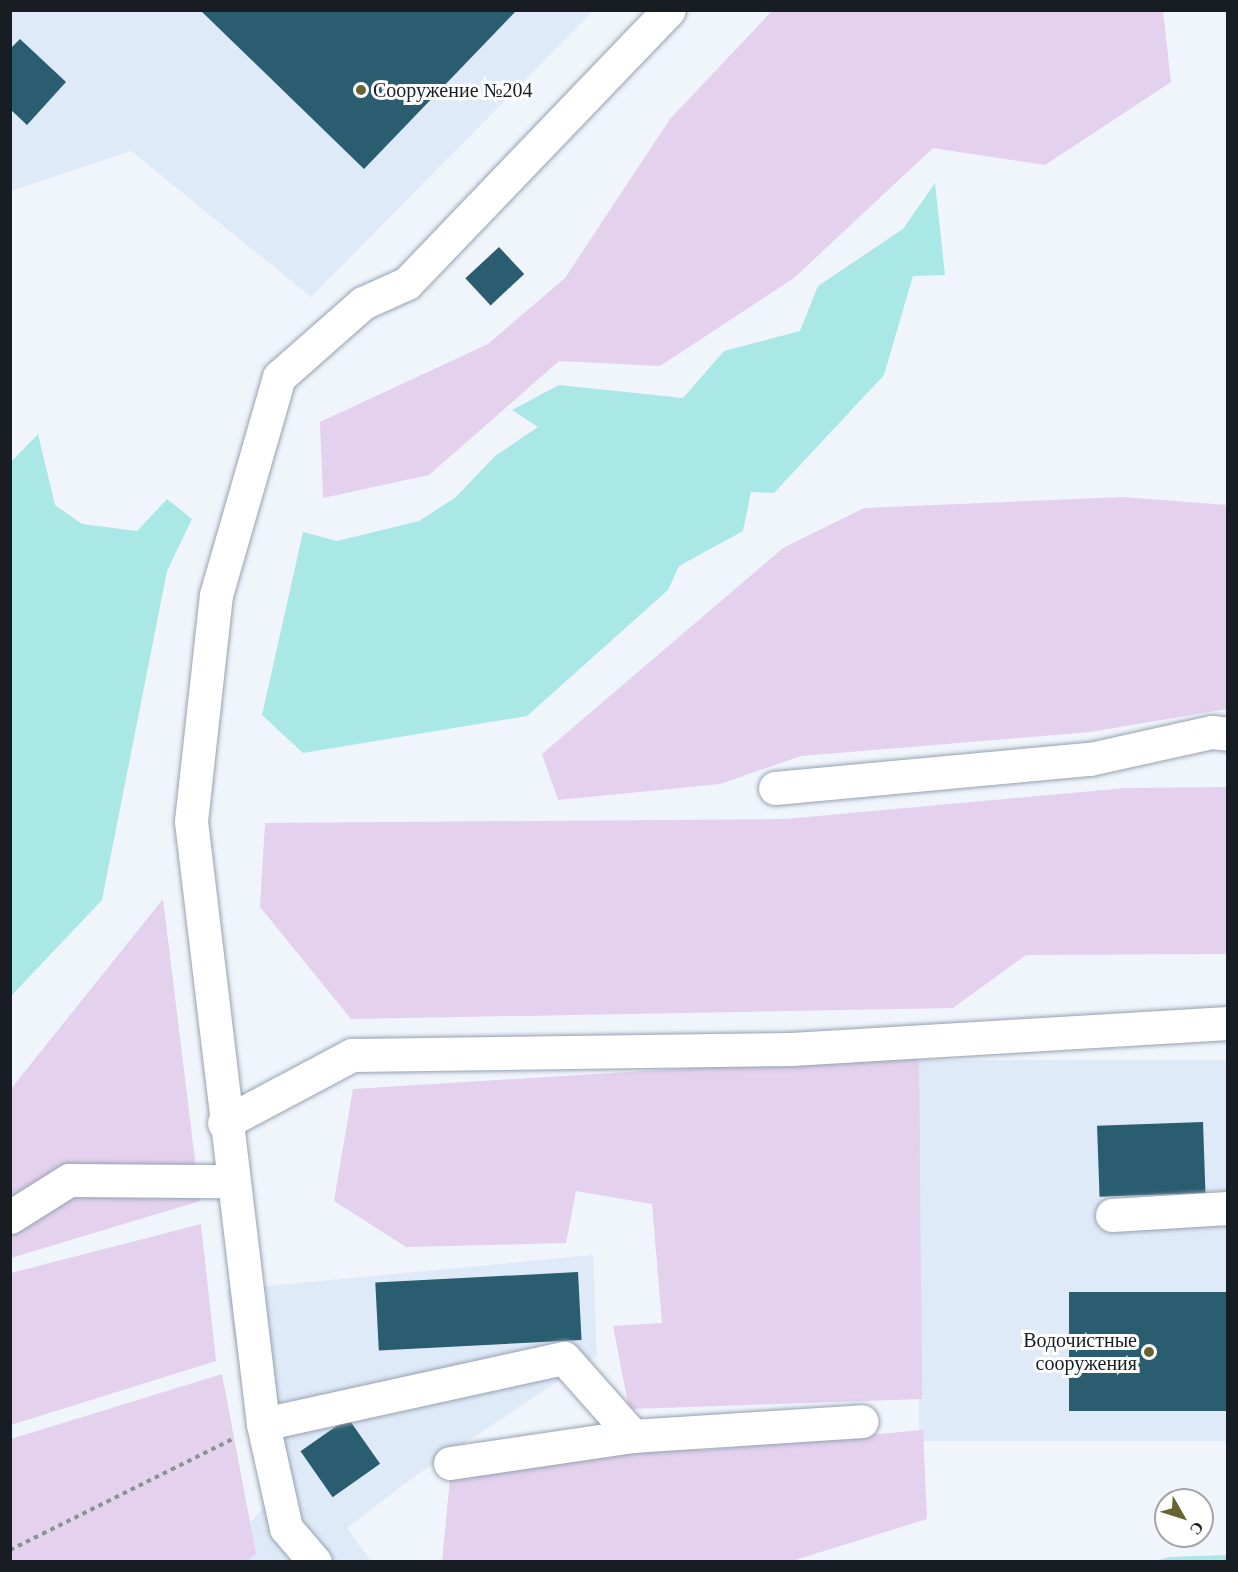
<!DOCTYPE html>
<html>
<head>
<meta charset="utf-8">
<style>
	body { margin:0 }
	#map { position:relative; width:1238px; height:1572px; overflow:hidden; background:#f0f5fc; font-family:Georgia,serif }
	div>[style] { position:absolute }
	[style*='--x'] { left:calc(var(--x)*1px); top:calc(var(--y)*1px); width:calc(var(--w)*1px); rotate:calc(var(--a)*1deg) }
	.built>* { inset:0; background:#dfeaf8; transform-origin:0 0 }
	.green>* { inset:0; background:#e3d1ee }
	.water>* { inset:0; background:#aae7e7 }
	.building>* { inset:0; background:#2a5d70; transform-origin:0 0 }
	.path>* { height:4px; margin-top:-2px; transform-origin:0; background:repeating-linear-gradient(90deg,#8c9197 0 4.5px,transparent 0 9px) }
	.roads { filter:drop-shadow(0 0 2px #95a2b1) drop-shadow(0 0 2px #95a2b1) }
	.minor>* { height:33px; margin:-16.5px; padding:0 16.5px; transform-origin:16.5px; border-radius:16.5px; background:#fff }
	.dots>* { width:16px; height:16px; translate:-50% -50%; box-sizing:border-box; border:3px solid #fff; border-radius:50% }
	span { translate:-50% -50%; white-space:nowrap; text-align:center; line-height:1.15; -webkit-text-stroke:6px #fff; paint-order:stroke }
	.poi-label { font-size:20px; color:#181d23 }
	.left { translate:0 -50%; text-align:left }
	.right { translate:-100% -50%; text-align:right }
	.frame { position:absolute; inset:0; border:12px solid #181d23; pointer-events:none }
	.north { position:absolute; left:1154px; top:1488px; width:60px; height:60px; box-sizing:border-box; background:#fff; border:2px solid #a3a5a7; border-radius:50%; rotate:129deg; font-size:16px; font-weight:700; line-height:24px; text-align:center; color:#181d23 }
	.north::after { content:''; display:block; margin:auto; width:21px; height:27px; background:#666431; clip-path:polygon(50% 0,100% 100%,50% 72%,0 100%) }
</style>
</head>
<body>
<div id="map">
	<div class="built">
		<i style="clip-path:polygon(10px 11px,593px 11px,311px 297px,131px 151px,11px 191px)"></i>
		<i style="left:1227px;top:1060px;width:381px;height:308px;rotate:90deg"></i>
		<i style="clip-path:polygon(593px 1255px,597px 1356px,419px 1473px,347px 1528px,371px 1561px,215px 1562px,264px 1507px,226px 1290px)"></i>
	</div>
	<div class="green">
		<i style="clip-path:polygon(772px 11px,1163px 11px,1171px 82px,1045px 165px,933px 148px,794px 278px,660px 366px,559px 361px,429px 475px,323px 498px,320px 422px,488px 344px,565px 278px,670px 119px)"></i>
		<i style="clip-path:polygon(1122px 497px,1227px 505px,1227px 709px,1090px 732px,801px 756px,720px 784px,558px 800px,542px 754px,783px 548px,864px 508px)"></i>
		<i style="clip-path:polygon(1227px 787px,1227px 954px,1026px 955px,953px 1008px,351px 1019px,260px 907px,265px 823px,785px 819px,1126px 788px)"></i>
		<i style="clip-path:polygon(163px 899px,200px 1201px,11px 1258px,10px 1090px)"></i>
		<i style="clip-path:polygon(919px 1054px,922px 1399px,629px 1409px,613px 1326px,662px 1323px,652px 1204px,576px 1191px,566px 1243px,406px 1247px,334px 1201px,353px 1089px)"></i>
		<i style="clip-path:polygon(201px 1224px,216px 1361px,11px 1425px,11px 1273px)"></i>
		<i style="clip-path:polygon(222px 1374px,256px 1554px,245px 1562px,11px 1561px,11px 1439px)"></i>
		<i style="clip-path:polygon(923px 1430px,927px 1519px,792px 1561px,442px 1562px,450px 1478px,627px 1446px,704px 1450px)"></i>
	</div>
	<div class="water">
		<i style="clip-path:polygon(935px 183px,945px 275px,913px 276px,884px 375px,774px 493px,751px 492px,743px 531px,679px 566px,668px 590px,527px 716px,303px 753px,262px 715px,303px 532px,337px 541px,419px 521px,456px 497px,495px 456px,538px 427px,512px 410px,559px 385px,683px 398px,724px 351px,800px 331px,818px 286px,903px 229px)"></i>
		<i style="clip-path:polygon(38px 434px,55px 505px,82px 524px,137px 531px,167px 499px,192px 519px,167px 571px,102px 900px,11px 996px,11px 462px)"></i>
		<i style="clip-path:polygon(1227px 1555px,1227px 1561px,1156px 1561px,1169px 1557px)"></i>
	</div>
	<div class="building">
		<i style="clip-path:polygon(200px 10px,517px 10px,364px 169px)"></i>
		<i style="clip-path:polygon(20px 39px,66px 82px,27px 125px,10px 109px,10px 49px)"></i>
		<i style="left:499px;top:247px;width:37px;height:46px;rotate:47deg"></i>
		<i style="left:1203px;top:1122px;width:71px;height:106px;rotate:88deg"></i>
		<i style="left:578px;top:1272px;width:68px;height:203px;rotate:87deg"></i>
		<i style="left:1228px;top:1292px;width:119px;height:159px;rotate:90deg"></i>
		<i style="left:348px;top:1418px;width:56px;height:58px;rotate:55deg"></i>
	</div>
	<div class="path">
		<i style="--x:10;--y:1550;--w:251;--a:-26.5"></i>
	</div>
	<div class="roads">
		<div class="minor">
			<i style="--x:775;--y:788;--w:316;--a:-5.3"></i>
			<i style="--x:1090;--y:759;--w:125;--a:-12.5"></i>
			<i style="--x:1212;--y:732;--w:16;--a:7"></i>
			<i style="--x:224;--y:1123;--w:145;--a:-28"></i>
			<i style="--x:352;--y:1055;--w:439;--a:-0.8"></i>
			<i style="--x:791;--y:1049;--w:438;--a:-3.4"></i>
			<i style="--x:1112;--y:1215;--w:116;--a:-3.5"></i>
			<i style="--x:10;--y:1217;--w:70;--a:-32.1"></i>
			<i style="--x:69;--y:1180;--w:163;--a:0.4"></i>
			<i style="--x:263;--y:1424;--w:308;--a:-12.4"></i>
			<i style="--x:564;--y:1358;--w:104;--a:48.5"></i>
			<i style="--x:450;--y:1463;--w:185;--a:-8.4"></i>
			<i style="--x:633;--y:1436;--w:229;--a:-3.7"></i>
			<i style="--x:315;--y:1562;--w:45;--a:-130.5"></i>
			<i style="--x:286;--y:1528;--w:107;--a:-102.5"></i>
			<i style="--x:263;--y:1424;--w:607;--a:-96.81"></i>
			<i style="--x:191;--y:821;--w:227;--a:-83.7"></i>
			<i style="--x:216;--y:595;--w:227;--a:-73.9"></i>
			<i style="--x:279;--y:377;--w:112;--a:-41.4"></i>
			<i style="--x:363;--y:303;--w:48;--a:-24.4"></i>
			<i style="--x:407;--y:283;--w:378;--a:-46.2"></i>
		</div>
	</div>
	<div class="dots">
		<i style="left:361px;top:90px;background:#666431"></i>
		<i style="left:1149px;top:1352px;background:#666431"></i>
	</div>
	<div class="poi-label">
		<span class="left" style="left:373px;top:90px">Сооружение №204</span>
		<span class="right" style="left:1137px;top:1352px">Водочистные<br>сооружения</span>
	</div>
	<div class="frame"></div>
	<div class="north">С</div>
</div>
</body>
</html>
